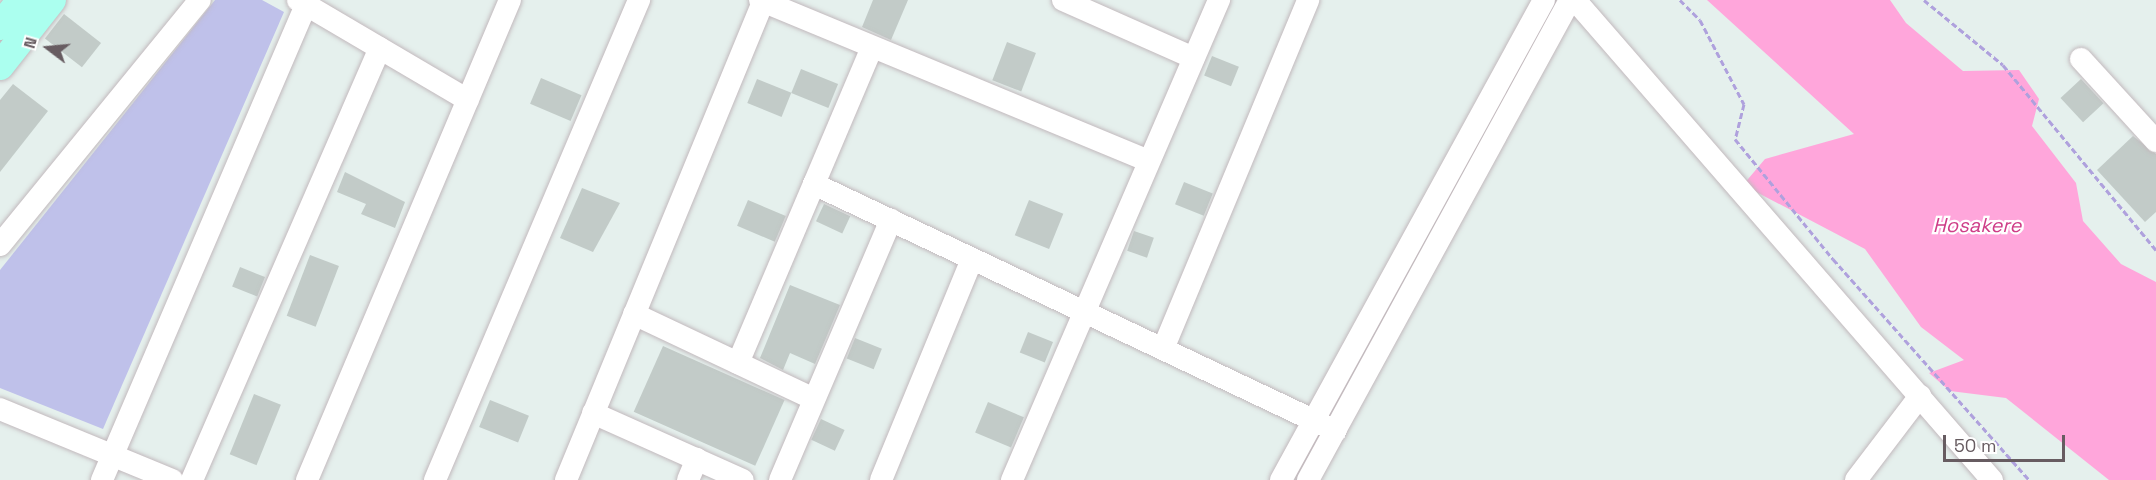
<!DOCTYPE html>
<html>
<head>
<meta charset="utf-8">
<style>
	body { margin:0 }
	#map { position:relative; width:2156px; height:480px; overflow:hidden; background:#e5f0ed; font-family:"Space Grotesk",sans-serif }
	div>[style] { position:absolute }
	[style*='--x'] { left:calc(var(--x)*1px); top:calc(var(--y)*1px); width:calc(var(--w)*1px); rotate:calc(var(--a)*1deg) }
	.green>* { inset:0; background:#bfc1ea }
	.water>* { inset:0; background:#ffa6db }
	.building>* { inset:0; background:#c2cbc8; transform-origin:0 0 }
	.path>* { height:3px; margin-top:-1.5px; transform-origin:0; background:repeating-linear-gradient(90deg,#afa1dd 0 6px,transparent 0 9px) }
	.roads { filter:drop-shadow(0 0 2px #c2b9bd) drop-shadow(0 0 2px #c2b9bd) }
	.minor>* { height:22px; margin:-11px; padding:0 11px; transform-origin:11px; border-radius:11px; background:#fff }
	.major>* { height:28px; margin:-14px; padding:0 14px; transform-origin:14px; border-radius:14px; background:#abffef }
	span { translate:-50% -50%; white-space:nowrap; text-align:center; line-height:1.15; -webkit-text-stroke:4.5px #fff; paint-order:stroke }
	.water-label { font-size:20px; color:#ce3d88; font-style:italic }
	.north { position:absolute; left:18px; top:18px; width:60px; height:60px; -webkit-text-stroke:4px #fff; paint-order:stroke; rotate:286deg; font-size:16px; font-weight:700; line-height:24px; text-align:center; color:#675c61 }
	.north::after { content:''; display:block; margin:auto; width:21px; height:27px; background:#675c61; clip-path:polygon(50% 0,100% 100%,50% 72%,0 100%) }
	.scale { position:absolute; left:1943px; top:435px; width:122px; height:27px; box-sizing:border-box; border:3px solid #675c61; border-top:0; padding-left:8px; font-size:18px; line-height:21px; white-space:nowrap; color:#675c61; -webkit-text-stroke:4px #fff; paint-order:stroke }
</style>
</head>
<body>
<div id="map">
	<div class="green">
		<i style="clip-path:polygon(215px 0,262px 0,284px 12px,103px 429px,0 388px,0 270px)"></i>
	</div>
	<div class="water">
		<i style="clip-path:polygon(1707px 0,1890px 0,1906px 23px,1963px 71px,2019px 70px,2039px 99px,2032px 126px,2076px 183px,2083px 221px,2121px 264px,2156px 282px,2156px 480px,2109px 480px,2006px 398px,1950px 391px,1929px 373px,1964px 360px,1921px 327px,1865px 249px,1743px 185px,1765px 159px,1854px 134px)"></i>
	</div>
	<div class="building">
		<i style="clip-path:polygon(873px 0,908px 0,891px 40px,862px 27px)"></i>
		<i style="left:64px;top:14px;width:47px;height:31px;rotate:38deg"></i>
		<i style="left:1007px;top:42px;width:31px;height:41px;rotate:21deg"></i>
		<i style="left:1212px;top:56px;width:29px;height:21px;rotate:22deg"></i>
		<i style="left:801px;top:69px;width:40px;height:26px;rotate:22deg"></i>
		<i style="left:541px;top:78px;width:44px;height:28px;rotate:23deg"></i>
		<i style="left:757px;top:79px;width:37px;height:26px;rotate:22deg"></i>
		<i style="left:2081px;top:79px;width:33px;height:28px;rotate:47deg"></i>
		<i style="clip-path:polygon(13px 84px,48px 111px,0 172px,0 100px)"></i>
		<i style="clip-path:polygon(2133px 136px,2156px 154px,2156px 212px,2145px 222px,2097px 170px)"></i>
		<i style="clip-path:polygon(345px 172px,405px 202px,395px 228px,361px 214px,366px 204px,337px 192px)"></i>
		<i style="left:1184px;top:182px;width:31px;height:24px;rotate:22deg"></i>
		<i style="clip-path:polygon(582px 188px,620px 203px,593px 252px,560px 238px)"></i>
		<i style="left:748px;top:200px;width:41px;height:28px;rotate:23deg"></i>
		<i style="left:1029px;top:200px;width:37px;height:38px;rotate:22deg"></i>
		<i style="left:824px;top:204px;width:29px;height:19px;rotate:25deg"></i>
		<i style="left:1134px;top:231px;width:21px;height:21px;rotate:19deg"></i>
		<i style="left:310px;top:255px;width:31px;height:65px;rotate:21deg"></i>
		<i style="left:240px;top:267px;width:27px;height:21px;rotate:22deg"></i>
		<i style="clip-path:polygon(790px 285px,840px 305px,815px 364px,790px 353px,783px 370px,760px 358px)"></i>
		<i style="left:1028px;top:332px;width:27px;height:22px;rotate:22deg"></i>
		<i style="left:855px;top:338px;width:29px;height:22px;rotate:22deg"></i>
		<i style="left:663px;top:346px;width:133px;height:72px;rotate:24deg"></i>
		<i style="left:254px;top:394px;width:29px;height:65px;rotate:22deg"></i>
		<i style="left:490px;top:400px;width:42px;height:29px;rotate:22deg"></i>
		<i style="left:988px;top:402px;width:39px;height:33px;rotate:23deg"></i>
		<i style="left:821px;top:419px;width:26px;height:23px;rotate:25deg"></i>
	</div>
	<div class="path">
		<i style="--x:1680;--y:0;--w:28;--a:45"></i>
		<i style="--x:1700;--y:20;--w:95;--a:62.4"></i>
		<i style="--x:1744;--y:104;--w:36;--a:104"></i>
		<i style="--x:1735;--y:139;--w:155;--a:50.8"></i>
		<i style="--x:1833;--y:259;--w:295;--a:48.4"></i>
		<i style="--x:1924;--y:0;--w:102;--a:39.4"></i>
		<i style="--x:2003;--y:65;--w:240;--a:50.4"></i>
	</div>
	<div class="roads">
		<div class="minor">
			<i style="--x:298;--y:0;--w:197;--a:30.5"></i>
			<i style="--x:760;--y:0;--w:421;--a:22.5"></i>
			<i style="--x:1063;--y:0;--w:143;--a:23.9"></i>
			<i style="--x:1575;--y:0;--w:636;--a:49.02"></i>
			<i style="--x:2081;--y:59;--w:111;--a:47.6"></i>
			<i style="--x:814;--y:184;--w:577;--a:25.32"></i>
			<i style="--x:0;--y:245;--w:316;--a:-50.8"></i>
			<i style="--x:634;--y:314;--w:199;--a:25.3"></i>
			<i style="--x:1163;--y:349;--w:378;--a:-67.4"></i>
			<i style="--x:738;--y:363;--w:342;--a:-67"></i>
			<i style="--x:0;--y:409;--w:186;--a:22.4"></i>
			<i style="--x:593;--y:413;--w:164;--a:24.1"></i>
			<i style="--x:102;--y:480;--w:517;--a:-66.76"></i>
			<i style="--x:192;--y:480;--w:471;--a:-66.5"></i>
			<i style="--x:307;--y:480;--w:521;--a:-67.08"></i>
			<i style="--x:435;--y:480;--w:522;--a:-66.97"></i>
			<i style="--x:566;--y:480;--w:517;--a:-67.6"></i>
			<i style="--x:688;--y:480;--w:23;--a:-67"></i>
			<i style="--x:780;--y:480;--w:283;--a:-66.9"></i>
			<i style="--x:881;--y:480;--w:239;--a:-67.6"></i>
			<i style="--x:1012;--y:480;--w:523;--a:-66.67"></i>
			<i style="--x:1281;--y:480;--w:547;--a:-61.28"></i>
			<i style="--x:1308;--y:480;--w:547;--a:-61.37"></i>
			<i style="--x:1856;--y:480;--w:106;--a:-52.7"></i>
		</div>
		<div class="major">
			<i style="--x:0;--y:26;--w:33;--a:-51"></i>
			<i style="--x:0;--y:66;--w:84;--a:-51.8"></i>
		</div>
	</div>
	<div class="water-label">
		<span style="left:1977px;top:225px">Hosakere</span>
	</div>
	<div class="north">N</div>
	<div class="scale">50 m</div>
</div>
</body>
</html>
